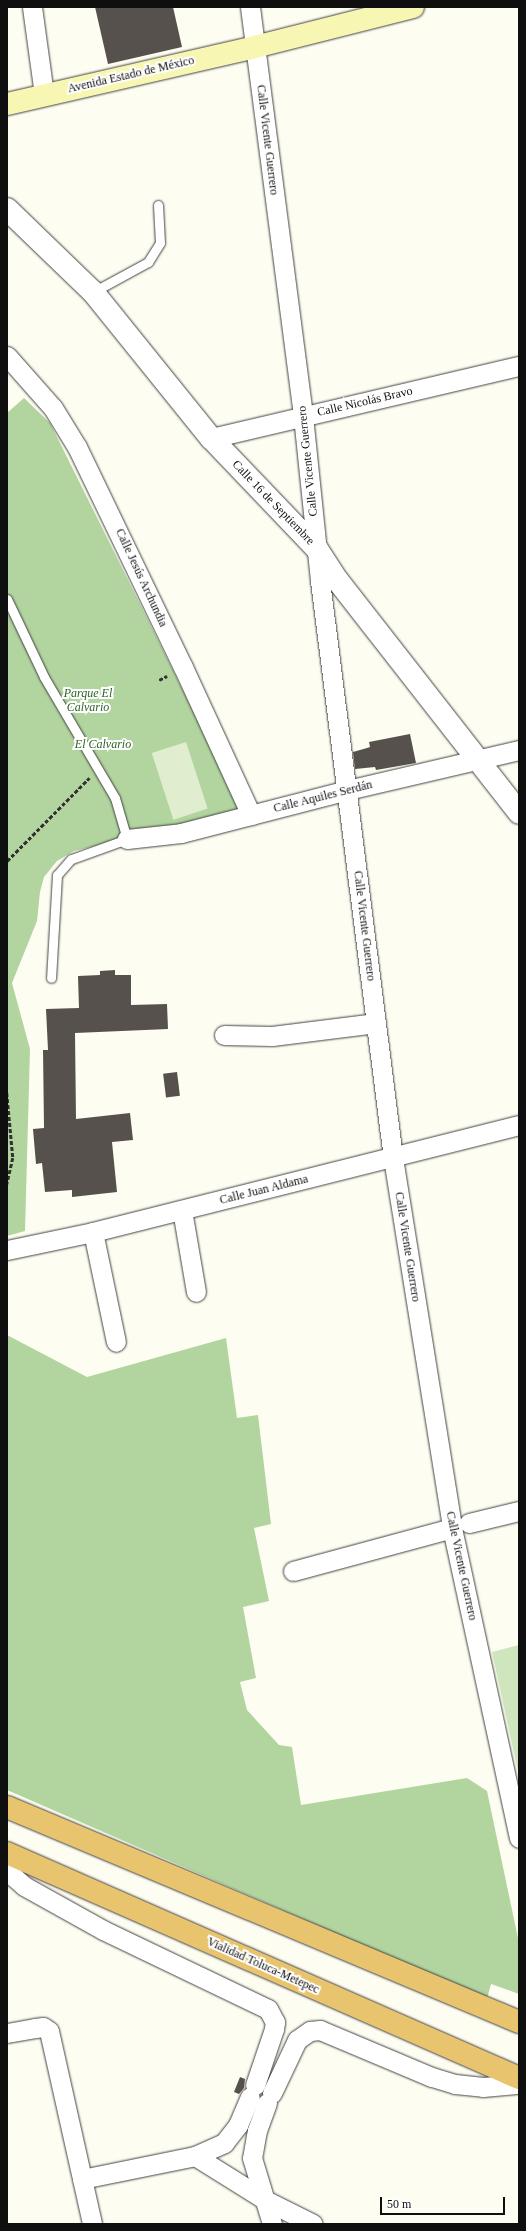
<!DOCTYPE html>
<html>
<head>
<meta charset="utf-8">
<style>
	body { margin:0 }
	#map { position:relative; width:526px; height:2231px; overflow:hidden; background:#fefdf2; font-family:"Times New Roman",serif }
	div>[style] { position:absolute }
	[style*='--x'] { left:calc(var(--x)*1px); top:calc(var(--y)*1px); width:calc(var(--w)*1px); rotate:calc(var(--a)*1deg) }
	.green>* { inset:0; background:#cee5be }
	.forest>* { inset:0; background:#b2d59f }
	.pitch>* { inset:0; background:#e0eecf; transform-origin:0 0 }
	.building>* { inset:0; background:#56514c; transform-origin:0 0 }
	.path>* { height:2.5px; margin-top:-1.25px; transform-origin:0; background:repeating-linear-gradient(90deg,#313131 0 4px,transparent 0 6px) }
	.roads { filter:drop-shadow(0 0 1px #424242) drop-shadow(0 0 1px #424242) }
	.service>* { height:9px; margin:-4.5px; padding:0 4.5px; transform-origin:4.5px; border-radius:4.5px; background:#fff }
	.minor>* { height:19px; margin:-9.5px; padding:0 9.5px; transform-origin:9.5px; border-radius:9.5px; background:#fff }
	.tertiary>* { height:22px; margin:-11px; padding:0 11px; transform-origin:11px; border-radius:11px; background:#fff }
	.secondary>* { height:22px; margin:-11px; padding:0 11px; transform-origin:11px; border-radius:11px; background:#f7f7b3 }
	.trunk>* { height:22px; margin:-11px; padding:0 11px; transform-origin:11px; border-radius:11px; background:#e8c46e }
	span { translate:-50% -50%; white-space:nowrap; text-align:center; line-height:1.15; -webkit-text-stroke:4px #fff; paint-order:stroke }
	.street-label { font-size:12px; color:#0f0f0f }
	.park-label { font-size:12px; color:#2b6125; font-style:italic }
	.frame { position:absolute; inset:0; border:8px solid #0f0f0f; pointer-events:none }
	.scale { position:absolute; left:380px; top:2197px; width:125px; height:18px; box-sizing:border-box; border:2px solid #0f0f0f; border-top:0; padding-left:5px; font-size:12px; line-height:14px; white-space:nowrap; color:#0f0f0f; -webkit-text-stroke:3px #fff; paint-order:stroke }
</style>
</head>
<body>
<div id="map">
	<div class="green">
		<i style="clip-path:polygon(519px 1645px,519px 1776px,492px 1652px)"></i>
	</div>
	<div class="forest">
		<i style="clip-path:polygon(24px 398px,50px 423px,243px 811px,74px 851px,57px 861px,44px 877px,40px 892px,37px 921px,12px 983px,30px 1049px,25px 1231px,7px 1236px,7px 413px)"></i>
		<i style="clip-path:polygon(7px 1335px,87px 1377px,226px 1338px,237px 1418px,258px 1415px,271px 1524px,254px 1528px,269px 1601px,243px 1607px,256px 1678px,240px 1682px,247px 1710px,279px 1745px,292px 1747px,301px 1805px,467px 1778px,487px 1791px,519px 1943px,519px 1994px,491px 1984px,487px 1999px,7px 1790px)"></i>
	</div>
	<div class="pitch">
		<i style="left:186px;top:742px;width:70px;height:36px;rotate:72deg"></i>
	</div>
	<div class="building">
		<i style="clip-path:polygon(95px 7px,173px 7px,182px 47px,108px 64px)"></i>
		<i style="clip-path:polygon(410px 734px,416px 763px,376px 770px,375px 767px,355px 769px,353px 752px,367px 748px,370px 747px,369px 742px)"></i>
		<i style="clip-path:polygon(115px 970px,115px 975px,131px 975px,131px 1005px,167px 1004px,168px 1029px,75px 1033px,76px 1119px,130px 1113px,133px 1140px,112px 1142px,117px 1192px,72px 1197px,72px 1190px,45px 1192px,42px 1163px,36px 1164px,33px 1129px,44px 1128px,43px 1050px,48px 1050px,46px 1009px,79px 1008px,78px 976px,100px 975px,100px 971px)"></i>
		<i style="left:177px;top:1072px;width:24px;height:14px;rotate:83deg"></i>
		<i style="clip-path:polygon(240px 2077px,245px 2079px,244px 2088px,239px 2094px,234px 2092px)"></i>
	</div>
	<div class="path">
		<i style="--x:159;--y:680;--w:9;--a:-27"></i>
		<i style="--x:7;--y:861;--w:117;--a:-45.3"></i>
		<i style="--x:7;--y:1093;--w:65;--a:84.7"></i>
		<i style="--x:13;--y:1158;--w:28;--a:103"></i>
	</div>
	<div class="roads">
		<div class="service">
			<i style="--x:93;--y:292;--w:63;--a:-28.6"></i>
			<i style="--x:148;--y:262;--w:22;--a:-58"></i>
			<i style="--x:160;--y:243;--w:38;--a:-93"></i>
			<i style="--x:7;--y:599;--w:86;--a:64.6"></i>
			<i style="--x:44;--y:677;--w:140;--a:59.6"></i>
			<i style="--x:115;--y:798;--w:43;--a:73.7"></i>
			<i style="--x:127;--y:839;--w:59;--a:160.3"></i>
			<i style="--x:71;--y:859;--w:21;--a:131"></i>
			<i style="--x:57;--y:875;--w:103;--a:93.3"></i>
		</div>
		<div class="minor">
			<i style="--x:32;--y:7;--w:89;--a:82.2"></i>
			<i style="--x:250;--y:7;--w:412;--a:82.6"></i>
			<i style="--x:303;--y:416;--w:166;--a:84.1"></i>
			<i style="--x:320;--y:581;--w:582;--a:82.79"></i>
			<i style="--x:393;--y:1158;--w:375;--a:80.9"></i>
			<i style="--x:452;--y:1528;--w:317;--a:77.8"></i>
			<i style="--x:7;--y:356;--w:69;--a:48.5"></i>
			<i style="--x:53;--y:408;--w:46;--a:58.4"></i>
			<i style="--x:77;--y:447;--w:244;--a:64.3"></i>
			<i style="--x:183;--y:667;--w:163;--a:65.3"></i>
			<i style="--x:211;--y:438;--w:316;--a:-13.2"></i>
			<i style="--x:127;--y:839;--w:54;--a:-6.3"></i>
			<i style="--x:181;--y:833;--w:171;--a:-14.5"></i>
			<i style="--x:347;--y:790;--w:177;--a:-13.1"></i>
			<i style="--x:224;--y:1035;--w:48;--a:1.2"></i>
			<i style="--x:272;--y:1036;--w:105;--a:-7.1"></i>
			<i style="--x:182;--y:1210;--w:83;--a:80.3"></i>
			<i style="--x:93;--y:1232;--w:112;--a:78.2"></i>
			<i style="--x:7;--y:1250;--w:88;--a:-11.8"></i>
			<i style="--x:93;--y:1232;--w:439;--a:-14.1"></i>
			<i style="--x:469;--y:1523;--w:51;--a:-13.5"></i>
			<i style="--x:293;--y:1571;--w:165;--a:-15.1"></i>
			<i style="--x:7;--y:1871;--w:23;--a:41"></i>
			<i style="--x:24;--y:1886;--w:90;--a:29.1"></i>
			<i style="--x:103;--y:1930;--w:183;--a:25.6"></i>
			<i style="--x:268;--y:2009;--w:15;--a:62"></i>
			<i style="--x:275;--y:2022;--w:7;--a:98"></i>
			<i style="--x:274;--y:2029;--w:59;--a:108.7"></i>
			<i style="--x:7;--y:2033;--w:28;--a:-10"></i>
			<i style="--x:35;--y:2028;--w:8;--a:-7"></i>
			<i style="--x:43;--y:2027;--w:7;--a:34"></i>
			<i style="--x:49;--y:2031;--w:198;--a:77.4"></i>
			<i style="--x:272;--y:2093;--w:59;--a:-64.7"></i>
			<i style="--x:297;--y:2040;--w:16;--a:-35"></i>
			<i style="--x:310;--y:2031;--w:10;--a:-6"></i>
			<i style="--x:320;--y:2030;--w:121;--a:22.8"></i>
			<i style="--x:432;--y:2077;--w:24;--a:17"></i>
			<i style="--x:455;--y:2084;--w:28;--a:6"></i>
			<i style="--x:483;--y:2087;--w:36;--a:-5"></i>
			<i style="--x:267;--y:2103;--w:29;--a:110"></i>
			<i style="--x:257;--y:2130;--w:28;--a:100"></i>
			<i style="--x:252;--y:2158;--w:69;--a:73.1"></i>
			<i style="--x:195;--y:2156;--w:85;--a:32"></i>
			<i style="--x:267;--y:2201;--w:51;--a:26.6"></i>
			<i style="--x:82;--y:2179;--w:115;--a:-11.5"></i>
			<i style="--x:195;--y:2156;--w:32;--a:-24"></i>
			<i style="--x:224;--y:2143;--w:23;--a:-52"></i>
			<i style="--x:238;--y:2125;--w:30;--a:-67"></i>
		</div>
		<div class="tertiary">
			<i style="--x:7;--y:209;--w:120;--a:44"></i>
			<i style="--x:93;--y:292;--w:188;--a:51.1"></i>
			<i style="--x:211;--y:438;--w:153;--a:46.3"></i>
			<i style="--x:317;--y:549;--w:38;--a:57"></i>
			<i style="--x:338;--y:581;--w:294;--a:52"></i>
		</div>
		<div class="secondary">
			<i style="--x:7;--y:104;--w:254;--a:-12.9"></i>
			<i style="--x:255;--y:47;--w:163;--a:-14.2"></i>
		</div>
		<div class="trunk">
			<i style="--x:7;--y:1807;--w:555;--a:22.78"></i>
			<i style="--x:7;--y:1853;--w:559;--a:23.72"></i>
		</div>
	</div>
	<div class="street-label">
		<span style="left:131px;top:75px;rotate:-13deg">Avenida Estado de México</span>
		<span style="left:267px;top:140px;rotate:83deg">Calle Vicente Guerrero</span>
		<span style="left:365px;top:402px;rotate:-13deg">Calle Nicolás Bravo</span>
		<span style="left:308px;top:461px;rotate:-96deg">Calle Vicente Guerrero</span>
		<span style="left:273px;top:503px;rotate:46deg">Calle 16 de Septiembre</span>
		<span style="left:141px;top:578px;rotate:65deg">Calle Jesús Archundia</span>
		<span style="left:323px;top:797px;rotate:-14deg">Calle Aquiles Serdán</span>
		<span style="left:364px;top:926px;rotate:83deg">Calle Vicente Guerrero</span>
		<span style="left:264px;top:1190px;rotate:-14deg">Calle Juan Aldama</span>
		<span style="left:407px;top:1247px;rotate:81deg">Calle Vicente Guerrero</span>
		<span style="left:461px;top:1566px;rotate:78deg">Calle Vicente Guerrero</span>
		<span style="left:263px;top:1966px;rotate:24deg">Vialidad Toluca-Metepec</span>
	</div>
	<div class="park-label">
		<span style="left:88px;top:701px">Parque El<br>Calvario</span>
		<span style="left:103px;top:745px">El Calvario</span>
	</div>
	<div class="frame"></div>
	<div class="scale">50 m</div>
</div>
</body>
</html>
